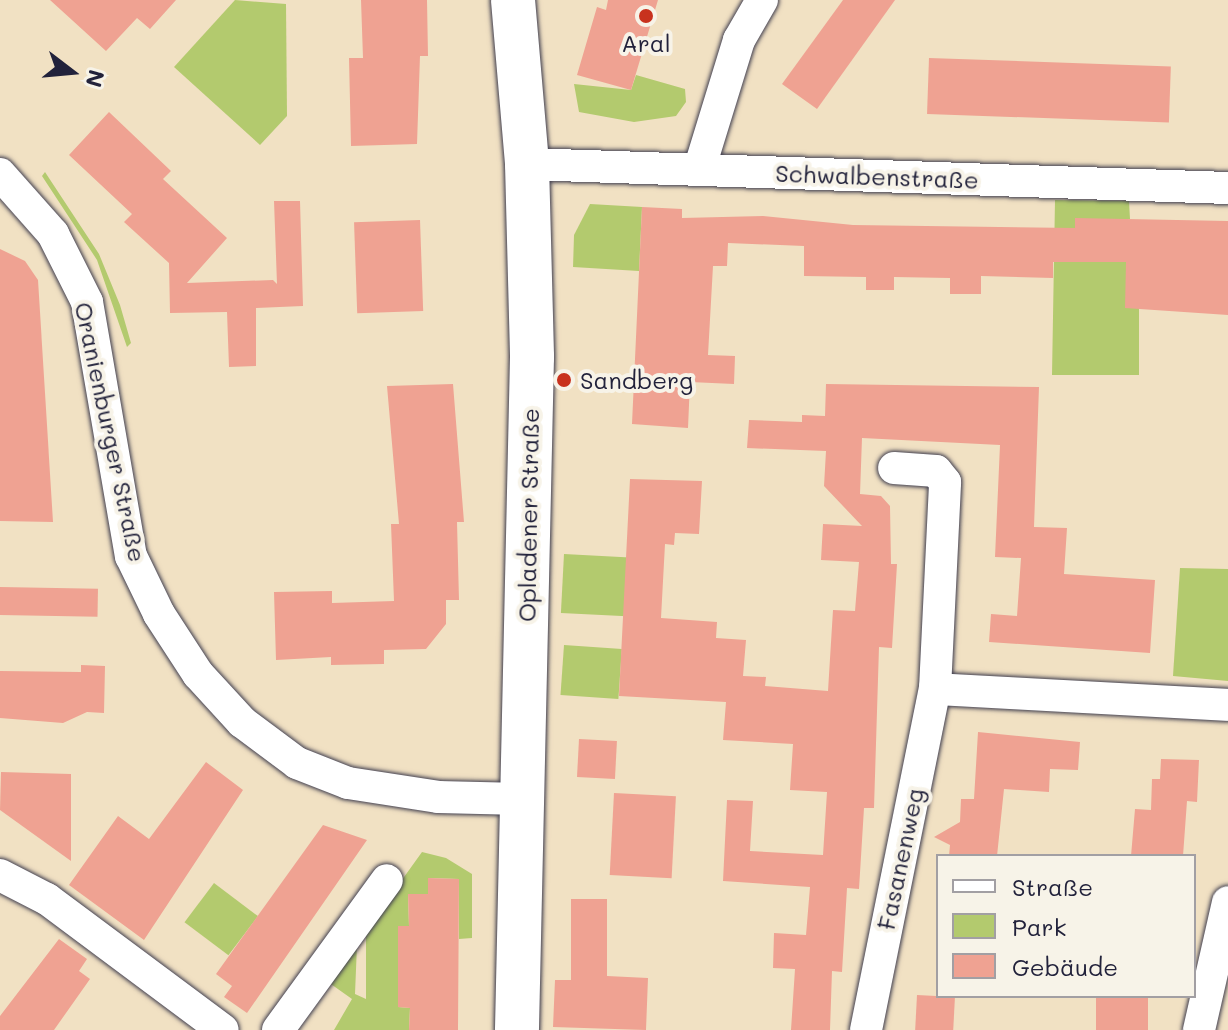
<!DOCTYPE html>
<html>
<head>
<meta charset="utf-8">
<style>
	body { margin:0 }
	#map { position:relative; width:1228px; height:1030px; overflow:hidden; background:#f1e1c3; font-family:Mali,sans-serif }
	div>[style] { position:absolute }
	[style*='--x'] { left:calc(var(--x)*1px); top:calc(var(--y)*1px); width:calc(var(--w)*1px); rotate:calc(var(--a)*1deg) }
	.green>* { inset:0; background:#b3ca6e; transform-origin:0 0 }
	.building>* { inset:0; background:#efa292; transform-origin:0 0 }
	.roads { filter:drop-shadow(0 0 2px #413f4f) drop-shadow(0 0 2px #413f4f) }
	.street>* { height:32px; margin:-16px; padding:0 16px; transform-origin:16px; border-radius:16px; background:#fff }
	.secondary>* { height:44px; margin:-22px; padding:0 22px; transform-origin:22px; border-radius:22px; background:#fff }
	.dots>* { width:22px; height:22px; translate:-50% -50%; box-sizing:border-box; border:4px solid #f7f3e8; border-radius:50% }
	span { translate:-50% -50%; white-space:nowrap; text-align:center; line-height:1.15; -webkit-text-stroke:8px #f7f3e8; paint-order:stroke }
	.poi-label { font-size:24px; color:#22223b }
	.left { translate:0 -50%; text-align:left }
	.street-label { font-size:24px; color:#22223b }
	.legend { position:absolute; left:936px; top:854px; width:260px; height:144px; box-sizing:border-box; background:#f7f3e8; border:2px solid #a29fa3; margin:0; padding:10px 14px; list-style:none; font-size:24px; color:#22223b }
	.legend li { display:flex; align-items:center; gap:16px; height:40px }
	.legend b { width:40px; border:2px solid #a29fa3 }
	.north { position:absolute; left:32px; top:32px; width:80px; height:80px; -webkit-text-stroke:6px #f7f3e8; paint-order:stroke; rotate:106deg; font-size:22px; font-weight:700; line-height:32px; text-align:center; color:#22223b }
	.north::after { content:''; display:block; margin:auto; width:28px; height:36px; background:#22223b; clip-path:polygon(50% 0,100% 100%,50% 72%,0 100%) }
</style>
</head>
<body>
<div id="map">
	<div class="green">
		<i style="clip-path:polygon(235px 0,286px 4px,287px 116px,260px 145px,174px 67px)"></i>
		<i style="clip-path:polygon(636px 75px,685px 89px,686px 102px,676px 116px,634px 122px,579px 112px,574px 84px,631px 90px)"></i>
		<i style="clip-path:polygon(45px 172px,99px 254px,120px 305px,131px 343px,127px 347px,97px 260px,42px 176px)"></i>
		<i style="clip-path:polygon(1055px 200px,1129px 201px,1130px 219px,1075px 219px,1076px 262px,1126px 262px,1139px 308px,1139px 375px,1052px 375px)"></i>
		<i style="clip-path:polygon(590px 204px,642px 207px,639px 271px,573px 267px,574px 235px)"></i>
		<i style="left:564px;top:554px;width:66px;height:59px;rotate:3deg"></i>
		<i style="clip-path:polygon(1180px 568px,1228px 569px,1228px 681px,1173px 676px)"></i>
		<i style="left:564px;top:645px;width:58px;height:50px;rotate:4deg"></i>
		<i style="clip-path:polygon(422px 852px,446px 858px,472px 874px,472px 938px,459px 939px,459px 879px,429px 878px,428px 894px,408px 895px,409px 926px,398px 926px,398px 1007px,410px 1008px,409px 1030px,334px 1030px,352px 999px,328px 982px,357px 945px,355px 994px,366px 999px,366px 930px)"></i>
		<i style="left:214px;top:883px;width:55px;height:49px;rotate:37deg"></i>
	</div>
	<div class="building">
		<i style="clip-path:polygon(50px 0,176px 0,150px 29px,137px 18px,106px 51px)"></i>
		<i style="clip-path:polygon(361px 0,427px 0,428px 56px,420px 56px,417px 144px,351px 146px,349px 58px,363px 58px)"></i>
		<i style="clip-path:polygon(608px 0,658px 0,631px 90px,577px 75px,597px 7px,606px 10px)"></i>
		<i style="clip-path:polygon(843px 0,895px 0,817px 109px,782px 84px)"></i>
		<i style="left:929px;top:58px;width:242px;height:56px;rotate:2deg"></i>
		<i style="clip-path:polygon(109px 112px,171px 171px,163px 179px,227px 238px,187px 283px,273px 280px,277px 284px,274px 201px,300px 201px,303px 306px,256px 308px,256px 366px,229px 367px,227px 312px,170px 313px,169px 263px,124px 222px,132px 214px,69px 155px)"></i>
		<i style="clip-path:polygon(642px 207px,682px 209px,682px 218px,763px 216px,853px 225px,1075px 228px,1075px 218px,1228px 221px,1228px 315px,1125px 308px,1126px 262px,1053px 262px,1053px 278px,981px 276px,981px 294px,950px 294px,950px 278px,894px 277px,894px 290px,866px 290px,866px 277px,804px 276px,804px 246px,728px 243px,727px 266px,713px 266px,708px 355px,735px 356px,734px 384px,690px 382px,688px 428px,632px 424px)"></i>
		<i style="left:420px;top:220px;width:91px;height:66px;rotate:88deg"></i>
		<i style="clip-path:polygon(0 249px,25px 261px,38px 280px,53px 522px,0 521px)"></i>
		<i style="clip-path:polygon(453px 384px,464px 522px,457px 522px,459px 600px,446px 600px,446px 624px,426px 649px,384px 650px,384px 664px,331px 665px,331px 657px,276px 660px,274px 592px,332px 591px,332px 603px,394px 601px,391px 524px,399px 524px,387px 386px)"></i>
		<i style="clip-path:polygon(826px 384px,1039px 387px,1034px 527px,1067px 528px,1064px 574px,1155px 580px,1150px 653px,989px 642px,991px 614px,1017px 616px,1021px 558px,995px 557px,1000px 445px,862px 438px,860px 494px,881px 496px,890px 506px,891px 564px,897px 564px,892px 648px,879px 647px,874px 808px,864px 808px,859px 889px,847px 888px,842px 972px,832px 971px,830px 1030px,791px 1030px,795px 969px,773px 968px,774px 933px,806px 935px,810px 887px,723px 881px,727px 800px,753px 801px,750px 851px,823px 855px,827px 792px,790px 790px,793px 744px,723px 740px,726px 702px,619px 696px,630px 479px,702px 481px,699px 534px,675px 533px,674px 545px,665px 544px,661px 618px,717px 622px,716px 638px,746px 640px,743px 676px,766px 677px,765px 686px,828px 691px,833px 610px,855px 611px,859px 562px,821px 560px,823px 524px,862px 526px,824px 486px,826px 451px,747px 448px,749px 420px,802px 422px,802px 415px,825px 416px)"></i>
		<i style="left:0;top:587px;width:98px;height:28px;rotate:1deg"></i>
		<i style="clip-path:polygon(81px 665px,105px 666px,104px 713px,87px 712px,63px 723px,0 718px,0 671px,81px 672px)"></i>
		<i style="clip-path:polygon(978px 732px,1080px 742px,1078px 770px,1050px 769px,1049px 792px,1004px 789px,997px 856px,949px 856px,950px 845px,934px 837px,960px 822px,961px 799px,974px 799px)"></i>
		<i style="left:579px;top:739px;width:38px;height:38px;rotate:3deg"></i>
		<i style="clip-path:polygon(1161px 759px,1199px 760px,1197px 802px,1187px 801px,1183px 856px,1131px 856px,1135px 809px,1151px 810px,1152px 779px,1160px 779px)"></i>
		<i style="clip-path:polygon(206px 762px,243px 790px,144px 940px,69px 885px,118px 816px,149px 839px)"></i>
		<i style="clip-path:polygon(1px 772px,71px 774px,71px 861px,0 810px)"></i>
		<i style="left:614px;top:793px;width:62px;height:82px;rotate:3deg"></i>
		<i style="clip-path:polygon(323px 825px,367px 840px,247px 1013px,224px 997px,232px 986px,216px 974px)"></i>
		<i style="clip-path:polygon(428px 878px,459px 879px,458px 1030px,409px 1030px,410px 1008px,398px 1007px,398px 926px,409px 926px,408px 894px,428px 894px)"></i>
		<i style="clip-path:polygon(571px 899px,607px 899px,607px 976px,648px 978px,646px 1030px,553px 1027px,555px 980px,571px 980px)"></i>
		<i style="clip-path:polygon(59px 939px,87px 959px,79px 971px,90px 979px,54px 1030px,0 1030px,0 1016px)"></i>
		<i style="left:917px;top:995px;width:38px;height:35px;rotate:3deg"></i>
		<i style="left:1096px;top:996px;width:52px;height:34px"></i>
	</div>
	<div class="roads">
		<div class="street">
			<i style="--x:527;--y:164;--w:701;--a:1.96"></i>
			<i style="--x:699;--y:170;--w:136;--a:-72.9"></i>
			<i style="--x:739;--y:40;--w:46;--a:-60.1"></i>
			<i style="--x:0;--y:174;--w:80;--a:48.5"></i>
			<i style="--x:53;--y:234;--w:76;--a:63.4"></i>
			<i style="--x:87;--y:302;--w:258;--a:80.2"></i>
			<i style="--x:131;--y:556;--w:64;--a:64.2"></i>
			<i style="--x:159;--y:614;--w:72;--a:57"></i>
			<i style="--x:198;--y:674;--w:65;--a:47.5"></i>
			<i style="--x:242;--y:722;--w:69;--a:36.7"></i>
			<i style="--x:297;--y:763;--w:55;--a:21.4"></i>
			<i style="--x:348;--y:783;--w:91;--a:8.8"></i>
			<i style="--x:438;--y:797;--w:84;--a:1.4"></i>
			<i style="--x:935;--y:689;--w:293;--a:3.1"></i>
			<i style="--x:0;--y:875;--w:53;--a:27.1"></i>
			<i style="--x:47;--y:899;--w:219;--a:36.7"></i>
			<i style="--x:278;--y:1030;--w:185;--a:-54"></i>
			<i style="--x:866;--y:1030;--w:348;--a:-78.6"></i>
			<i style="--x:935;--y:689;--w:207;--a:-87.2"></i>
			<i style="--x:945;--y:482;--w:14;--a:-129"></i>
			<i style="--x:936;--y:471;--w:42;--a:-175.9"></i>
			<i style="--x:1199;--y:1030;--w:131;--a:-77.2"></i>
		</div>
		<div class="secondary">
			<i style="--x:513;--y:0;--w:165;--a:85.1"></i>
			<i style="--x:527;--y:164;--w:193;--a:88.5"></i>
			<i style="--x:532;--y:357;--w:673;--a:91.28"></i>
		</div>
	</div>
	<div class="dots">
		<i style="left:646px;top:16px;background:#c8321e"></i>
		<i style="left:564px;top:380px;background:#c8321e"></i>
	</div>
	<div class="poi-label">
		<span style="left:646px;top:43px">Aral</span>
		<span class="left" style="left:580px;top:380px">Sandberg</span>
	</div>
	<div class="street-label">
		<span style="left:877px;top:176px;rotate:2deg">Schwalbenstraße</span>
		<span style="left:111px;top:432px;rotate:78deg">Oranienburger Straße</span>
		<span style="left:528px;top:515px;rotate:-89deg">Opladener Straße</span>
		<span style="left:900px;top:859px;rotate:-78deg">Fasanenweg</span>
	</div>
	<ul class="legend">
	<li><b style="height:10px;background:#fff"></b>Straße</li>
	<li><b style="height:22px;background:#b3ca6e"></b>Park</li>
	<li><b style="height:22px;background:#efa292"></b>Gebäude</li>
	</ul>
	<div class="north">N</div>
</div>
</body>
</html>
